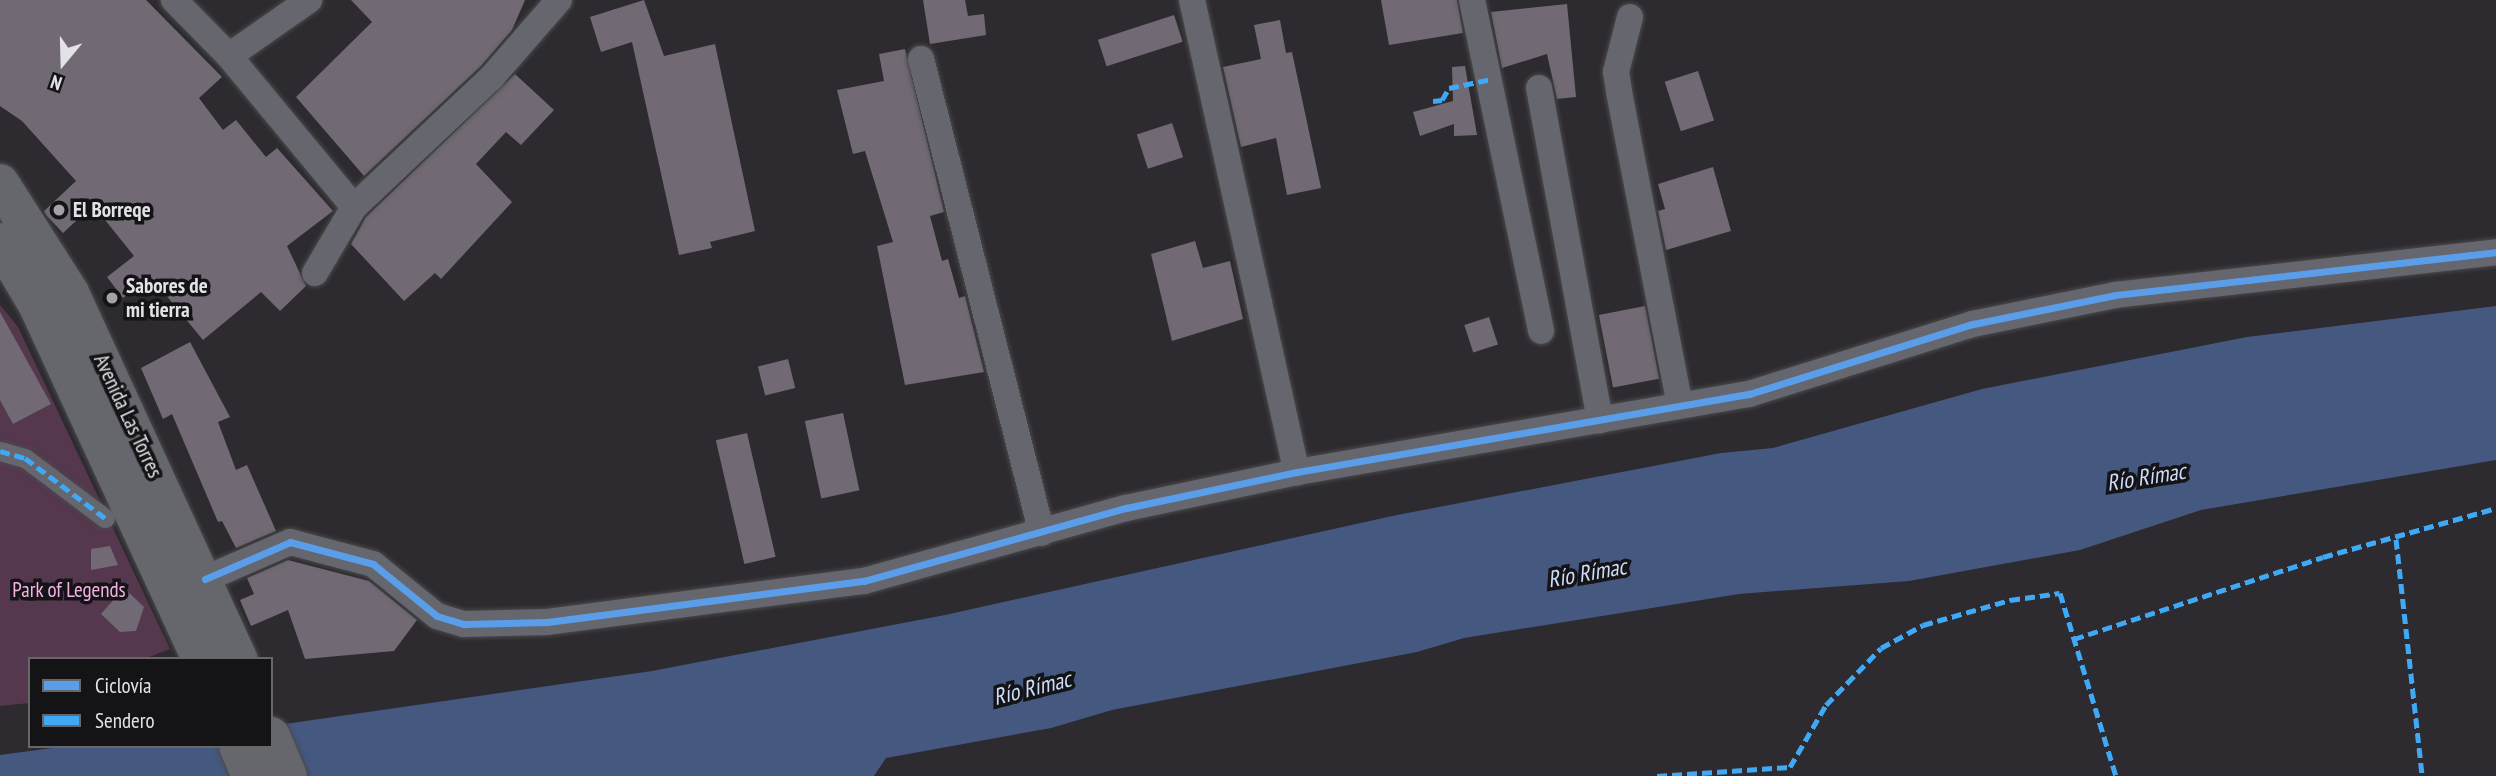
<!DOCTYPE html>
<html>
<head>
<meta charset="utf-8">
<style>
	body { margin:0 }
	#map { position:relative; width:2496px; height:776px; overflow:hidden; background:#2d2b2f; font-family:"PT Sans Narrow",sans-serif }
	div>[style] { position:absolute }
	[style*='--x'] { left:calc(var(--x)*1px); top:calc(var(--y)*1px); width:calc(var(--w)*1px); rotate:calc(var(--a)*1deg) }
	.green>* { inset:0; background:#55374e }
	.water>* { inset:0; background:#445880 }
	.building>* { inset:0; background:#716a74; transform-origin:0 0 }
	.roads { filter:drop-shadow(0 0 2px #4a494b) drop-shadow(0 0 2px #4a494b) }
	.pedestrian>* { height:19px; margin:-9.5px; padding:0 9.5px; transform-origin:9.5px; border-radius:9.5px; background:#66666e }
	.minor>* { height:26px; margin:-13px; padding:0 13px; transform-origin:13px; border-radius:13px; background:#66666e }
	.trunk>* { height:38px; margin:-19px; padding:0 19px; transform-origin:19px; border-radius:19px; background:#66666d }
	.quiet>* { height:5px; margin-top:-2.5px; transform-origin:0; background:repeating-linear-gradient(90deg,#3fa9f5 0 10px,transparent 0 15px) }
	.cycleway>* { height:7px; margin:-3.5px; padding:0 3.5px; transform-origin:3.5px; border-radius:3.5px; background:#5a9eea }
	.dots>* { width:19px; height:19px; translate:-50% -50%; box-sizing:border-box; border:4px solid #141316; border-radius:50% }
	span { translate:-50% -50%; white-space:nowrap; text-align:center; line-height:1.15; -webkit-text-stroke:7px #141316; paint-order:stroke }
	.poi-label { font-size:21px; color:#e3e2e6; font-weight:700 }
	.left { translate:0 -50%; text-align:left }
	.street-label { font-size:21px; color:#e3e2e6 }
	.park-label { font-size:21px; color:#f7b1e5 }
	.water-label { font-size:23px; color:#cddcf8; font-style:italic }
	.legend { position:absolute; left:28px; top:657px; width:245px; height:91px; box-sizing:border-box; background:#141316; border:2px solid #676669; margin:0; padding:9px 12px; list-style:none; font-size:21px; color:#e3e2e6 }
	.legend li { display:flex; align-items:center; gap:14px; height:35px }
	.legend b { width:35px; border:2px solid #676669 }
	.north { position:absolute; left:28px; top:28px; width:70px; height:70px; -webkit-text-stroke:5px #141316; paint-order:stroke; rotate:199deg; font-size:19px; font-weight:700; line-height:28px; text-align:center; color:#e3e2e6 }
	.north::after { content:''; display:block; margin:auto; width:24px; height:32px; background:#e3e2e6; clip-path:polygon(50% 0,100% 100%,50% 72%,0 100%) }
</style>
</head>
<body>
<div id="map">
	<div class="green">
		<i style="clip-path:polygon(0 305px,18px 327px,170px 649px,144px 659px,30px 659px,30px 703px,0 706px)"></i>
	</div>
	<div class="water">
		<i style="clip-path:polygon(2496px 306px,2496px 460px,2201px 510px,2080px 550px,1909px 581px,1739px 594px,1464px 638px,1417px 652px,1112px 710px,1051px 728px,886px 758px,874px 776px,0 776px,0 755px,67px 746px,271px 746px,271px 726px,652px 671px,945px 615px,1397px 515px,1721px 453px,1773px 448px,1982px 389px,2247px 337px)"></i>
	</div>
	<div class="building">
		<i style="clip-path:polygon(0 0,146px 0,222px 77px,199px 98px,223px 130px,236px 120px,266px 157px,277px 148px,333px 211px,287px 246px,306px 286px,280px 311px,261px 292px,203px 340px,151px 277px,123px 298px,107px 277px,134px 256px,93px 205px,63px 233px,46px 215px,44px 211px,76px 181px,22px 121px,0 106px)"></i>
		<i style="clip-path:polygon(351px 0,525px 0,512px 30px,481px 66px,364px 176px,296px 97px,372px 22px)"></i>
		<i style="clip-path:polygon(644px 0,664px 56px,715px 44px,755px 231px,710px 242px,712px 248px,679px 255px,632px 42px,601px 52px,590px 17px)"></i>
		<i style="clip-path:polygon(923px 0,965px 0,968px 16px,984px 14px,986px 35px,930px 44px)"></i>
		<i style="clip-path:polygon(1381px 0,1457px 0,1463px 33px,1389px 45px)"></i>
		<i style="clip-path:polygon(1567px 4px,1576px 97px,1557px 99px,1547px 54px,1502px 68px,1491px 12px)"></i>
		<i style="left:1174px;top:15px;width:28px;height:80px;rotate:72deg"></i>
		<i style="clip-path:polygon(1280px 20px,1286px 53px,1292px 52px,1321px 188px,1287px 195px,1276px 138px,1241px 147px,1223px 67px,1261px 59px,1254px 25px)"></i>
		<i style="clip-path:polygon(905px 49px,944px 212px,930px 216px,942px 261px,948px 259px,959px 298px,965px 296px,984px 372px,905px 385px,877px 246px,893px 242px,865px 151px,853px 154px,837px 90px,884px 81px,879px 54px)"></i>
		<i style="clip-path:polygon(1465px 66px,1477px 135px,1454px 136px,1454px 124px,1420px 136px,1413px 112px,1453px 101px,1452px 67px)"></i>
		<i style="left:1698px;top:71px;width:52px;height:35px;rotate:72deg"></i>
		<i style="clip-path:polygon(515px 74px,554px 110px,521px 145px,506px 132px,476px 164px,512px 202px,441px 279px,435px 273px,404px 301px,351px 244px,366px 217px)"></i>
		<i style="left:1172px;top:123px;width:36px;height:37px;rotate:72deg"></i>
		<i style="clip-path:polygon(1713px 167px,1731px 231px,1666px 250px,1658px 211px,1665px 209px,1658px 184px)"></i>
		<i style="clip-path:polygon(1195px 241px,1203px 268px,1230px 261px,1243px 319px,1172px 341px,1151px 254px)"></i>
		<i style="left:1645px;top:306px;width:74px;height:47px;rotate:79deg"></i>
		<i style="clip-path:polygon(0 312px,51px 404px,13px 424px,0 400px)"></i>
		<i style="left:1489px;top:317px;width:29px;height:26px;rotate:72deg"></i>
		<i style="clip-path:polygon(190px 342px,230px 417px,218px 422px,236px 470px,247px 465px,276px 531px,236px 548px,222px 521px,218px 522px,172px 414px,163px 419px,141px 368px)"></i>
		<i style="left:788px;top:359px;width:30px;height:31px;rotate:76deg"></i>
		<i style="left:843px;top:413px;width:79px;height:39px;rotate:78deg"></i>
		<i style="left:747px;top:433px;width:127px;height:32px;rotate:77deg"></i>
		<i style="clip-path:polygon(110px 546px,118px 565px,91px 570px,91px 549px)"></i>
		<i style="clip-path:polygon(288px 560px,369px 581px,417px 620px,394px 651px,305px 659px,288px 610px,251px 626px,240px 600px,254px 594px,247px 578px)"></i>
		<i style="clip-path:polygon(124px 588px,144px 607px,136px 631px,120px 632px,101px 614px)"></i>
	</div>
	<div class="roads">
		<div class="pedestrian">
			<i style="--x:0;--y:451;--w:26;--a:16"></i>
			<i style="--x:25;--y:458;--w:100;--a:36.9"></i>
		</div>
		<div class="minor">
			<i style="--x:174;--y:0;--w:78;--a:45.5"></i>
			<i style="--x:229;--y:56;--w:196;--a:50.4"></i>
			<i style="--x:1192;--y:0;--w:484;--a:77.5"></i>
			<i style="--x:1472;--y:0;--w:338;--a:78.2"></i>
			<i style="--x:1630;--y:17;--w:57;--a:104.3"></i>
			<i style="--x:1616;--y:72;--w:20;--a:81"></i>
			<i style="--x:1619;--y:92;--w:319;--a:79"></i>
			<i style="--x:229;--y:56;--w:98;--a:-35"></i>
			<i style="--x:921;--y:59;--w:489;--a:75.7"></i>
			<i style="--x:1539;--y:88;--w:338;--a:79.6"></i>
			<i style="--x:315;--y:273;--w:77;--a:-59.4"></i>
			<i style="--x:354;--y:207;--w:190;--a:-43.3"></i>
			<i style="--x:492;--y:77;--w:102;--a:-49"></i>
			<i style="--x:205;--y:579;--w:93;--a:-23.5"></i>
			<i style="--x:290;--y:542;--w:86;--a:14.8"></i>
			<i style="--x:373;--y:564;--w:82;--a:39.1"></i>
			<i style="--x:437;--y:616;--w:28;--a:17"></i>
			<i style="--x:464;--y:624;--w:83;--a:-1.4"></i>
			<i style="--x:547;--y:622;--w:320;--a:-7.4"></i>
			<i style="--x:864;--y:581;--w:272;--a:-15.6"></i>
			<i style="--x:1126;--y:508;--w:175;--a:-11.9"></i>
			<i style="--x:1297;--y:472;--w:459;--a:-9.8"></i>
			<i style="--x:1749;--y:394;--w:235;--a:-17.4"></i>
			<i style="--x:1973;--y:324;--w:145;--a:-11.5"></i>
			<i style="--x:2115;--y:295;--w:383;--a:-6.4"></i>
		</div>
		<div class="trunk">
			<i style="--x:0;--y:183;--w:130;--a:57.5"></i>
			<i style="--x:70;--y:293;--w:403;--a:65.3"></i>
			<i style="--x:0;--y:242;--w:72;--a:59.2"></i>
			<i style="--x:37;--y:304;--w:391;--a:65.2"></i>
			<i style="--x:271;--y:736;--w:43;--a:67"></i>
			<i style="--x:238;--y:746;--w:33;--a:67"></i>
		</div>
	</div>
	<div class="quiet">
		<i style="--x:1433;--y:101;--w:9;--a:-6"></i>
		<i style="--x:1442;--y:100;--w:14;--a:-60"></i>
		<i style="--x:1449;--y:88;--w:40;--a:-12"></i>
		<i style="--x:0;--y:451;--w:26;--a:16"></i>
		<i style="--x:25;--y:458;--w:100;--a:36.9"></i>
		<i style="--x:2396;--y:539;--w:238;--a:83.7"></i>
		<i style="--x:2074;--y:639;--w:262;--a:-18.2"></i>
		<i style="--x:2323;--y:557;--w:180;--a:-15.8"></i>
		<i style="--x:1657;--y:776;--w:133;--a:-3.9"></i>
		<i style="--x:1790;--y:767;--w:72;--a:-59.9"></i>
		<i style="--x:1826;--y:705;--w:79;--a:-46"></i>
		<i style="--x:1881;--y:648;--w:48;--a:-28.7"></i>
		<i style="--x:1923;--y:625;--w:91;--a:-16"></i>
		<i style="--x:2010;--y:600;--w:50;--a:-8"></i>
		<i style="--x:2060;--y:593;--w:191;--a:73"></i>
	</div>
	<div class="cycleway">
		<i style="--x:205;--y:579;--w:93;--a:-23.5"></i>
		<i style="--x:290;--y:542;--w:86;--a:14.8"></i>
		<i style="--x:373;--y:564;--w:82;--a:39.1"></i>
		<i style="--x:437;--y:616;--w:28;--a:17"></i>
		<i style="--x:464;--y:624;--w:83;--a:-1.4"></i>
		<i style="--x:547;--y:622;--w:320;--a:-7.4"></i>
		<i style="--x:864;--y:581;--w:272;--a:-15.6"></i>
		<i style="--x:1126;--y:508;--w:175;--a:-11.9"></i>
		<i style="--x:1297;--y:472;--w:459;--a:-9.8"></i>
		<i style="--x:1749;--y:394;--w:235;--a:-17.4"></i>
		<i style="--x:1973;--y:324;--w:145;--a:-11.5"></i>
		<i style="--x:2115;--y:295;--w:383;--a:-6.4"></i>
	</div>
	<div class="dots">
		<i style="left:59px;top:210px;background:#a3a2a6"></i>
		<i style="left:112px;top:298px;background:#a3a2a6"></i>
	</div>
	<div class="poi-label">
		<span class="left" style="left:73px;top:210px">El Borreqe</span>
		<span class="left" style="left:126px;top:298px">Sabores de<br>mi tierra</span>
	</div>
	<div class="street-label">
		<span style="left:128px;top:416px;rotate:65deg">Avenida Las Torres</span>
	</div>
	<div class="park-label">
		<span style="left:69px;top:590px">Park of Legends</span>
	</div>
	<div class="water-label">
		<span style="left:2146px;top:477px;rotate:-9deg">Río Rímac</span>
		<span style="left:1587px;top:573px;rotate:-10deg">Río Rímac</span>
		<span style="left:1032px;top:688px;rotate:-14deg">Río Rímac</span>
	</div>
	<ul class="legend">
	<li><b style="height:9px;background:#5a9eea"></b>Ciclovía</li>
	<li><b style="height:9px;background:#3fa9f5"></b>Sendero</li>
	</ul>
	<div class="north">N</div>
</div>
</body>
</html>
